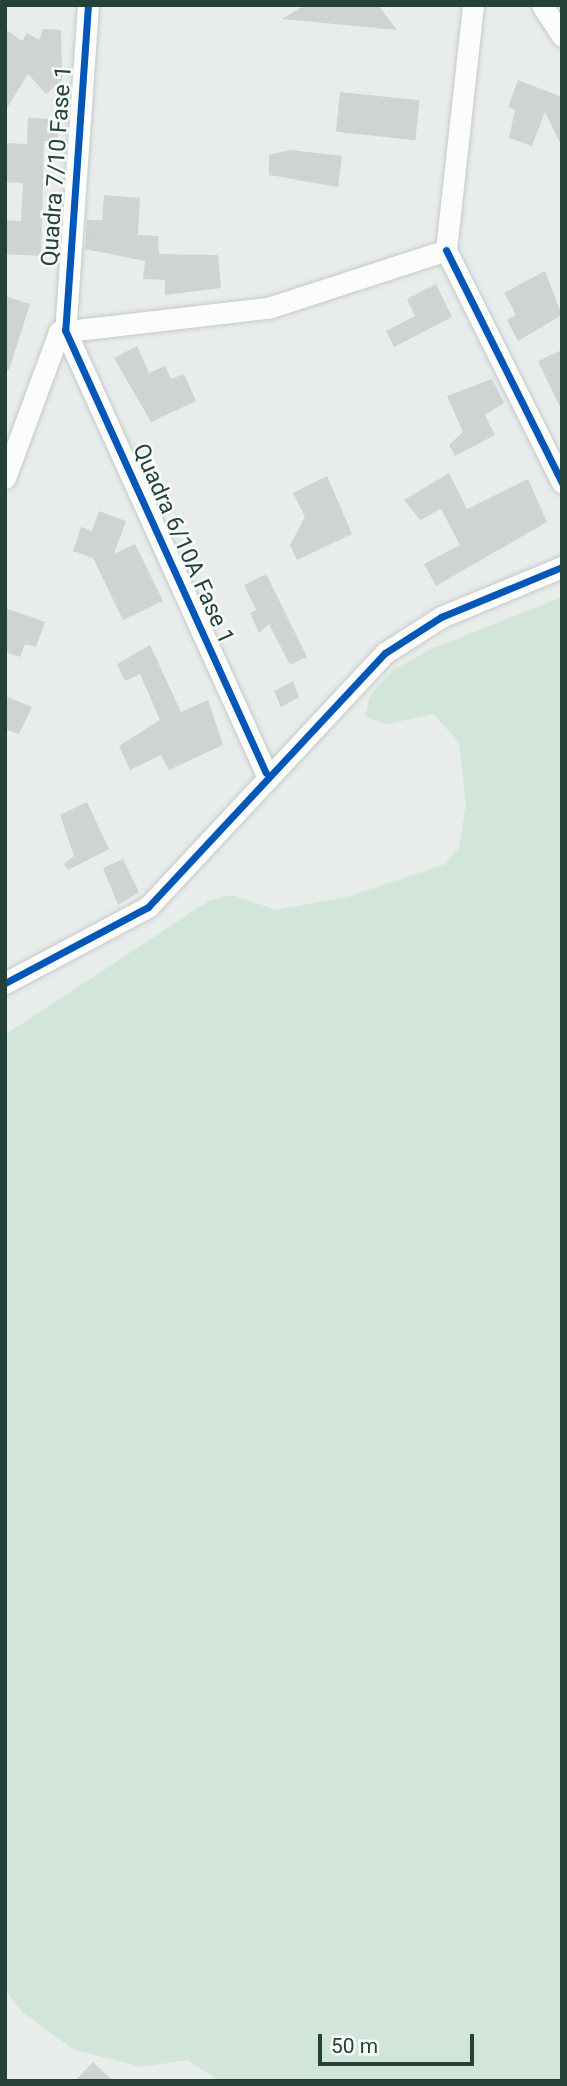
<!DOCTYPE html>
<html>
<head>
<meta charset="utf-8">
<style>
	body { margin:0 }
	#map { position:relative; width:567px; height:2086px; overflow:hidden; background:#e8edeb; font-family:Roboto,sans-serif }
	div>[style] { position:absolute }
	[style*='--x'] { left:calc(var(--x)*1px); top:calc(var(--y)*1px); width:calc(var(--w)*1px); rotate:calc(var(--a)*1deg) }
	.green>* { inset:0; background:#d1e6d8 }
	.building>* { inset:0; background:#cfd4d2; transform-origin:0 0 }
	.roads { filter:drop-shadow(0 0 2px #c5cac8) drop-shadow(0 0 2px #c5cac8) }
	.minor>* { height:21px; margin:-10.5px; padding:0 10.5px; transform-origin:10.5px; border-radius:10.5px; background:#fcfcfc }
	.cycleway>* { height:7px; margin:-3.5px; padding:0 3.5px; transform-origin:3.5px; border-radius:3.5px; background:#0057b8 }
	span { translate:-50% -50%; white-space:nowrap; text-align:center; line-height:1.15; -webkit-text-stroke:5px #f7fbf9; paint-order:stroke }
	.street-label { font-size:23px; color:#24423a }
	.frame { position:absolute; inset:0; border:7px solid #24423a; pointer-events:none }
	.scale { position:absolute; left:318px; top:2034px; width:156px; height:32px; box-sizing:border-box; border:4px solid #24423a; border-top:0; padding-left:9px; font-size:21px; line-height:24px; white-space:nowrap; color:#24423a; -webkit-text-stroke:5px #f7fbf9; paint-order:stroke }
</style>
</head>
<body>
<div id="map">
	<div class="green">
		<i style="clip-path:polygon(562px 597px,562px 2081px,219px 2081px,188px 2060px,141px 2067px,75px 2050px,23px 2013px,5px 1990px,5px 1035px,208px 901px,232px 895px,276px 910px,346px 897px,445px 864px,459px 847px,466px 806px,459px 743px,434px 714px,388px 724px,365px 717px,370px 695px,393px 670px,431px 649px)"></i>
	</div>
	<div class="building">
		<i style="clip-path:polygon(305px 5px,378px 5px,397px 30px,282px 19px)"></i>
		<i style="clip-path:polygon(5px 29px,22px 41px,27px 33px,39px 40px,43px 29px,61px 30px,62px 80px,46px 94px,28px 74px,5px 111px)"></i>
		<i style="clip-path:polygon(518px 80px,562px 97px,562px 147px,545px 112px,532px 146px,509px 138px,515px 110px,508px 107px)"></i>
		<i style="left:340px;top:92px;width:80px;height:40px;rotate:6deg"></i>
		<i style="clip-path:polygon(28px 118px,59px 119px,58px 141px,44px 141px,41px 256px,5px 254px,5px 220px,21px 221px,23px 183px,5px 182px,5px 143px,27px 144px)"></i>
		<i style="clip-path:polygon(290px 150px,342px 156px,338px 187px,269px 175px,269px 155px)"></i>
		<i style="clip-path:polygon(104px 195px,140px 198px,138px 235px,158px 236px,159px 254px,218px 255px,221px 288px,165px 295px,165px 280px,143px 279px,145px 261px,85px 249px,87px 220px,102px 220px)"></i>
		<i style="clip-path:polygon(545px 271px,562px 315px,518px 341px,507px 320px,516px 315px,504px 293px)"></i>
		<i style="clip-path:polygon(436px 284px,452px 317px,394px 347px,386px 331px,415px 316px,407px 299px)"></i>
		<i style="clip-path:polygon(5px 296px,30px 304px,9px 370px,5px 370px)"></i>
		<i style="clip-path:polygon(137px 346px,149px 373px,165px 366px,171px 379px,184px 374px,196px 401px,151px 422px,114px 358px)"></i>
		<i style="clip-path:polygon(562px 350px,562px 407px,560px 407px,538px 361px)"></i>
		<i style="clip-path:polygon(492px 379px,504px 403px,485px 415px,495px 435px,455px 456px,449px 445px,463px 432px,447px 396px)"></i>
		<i style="clip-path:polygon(449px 473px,467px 509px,528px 479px,547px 522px,436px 586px,424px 564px,460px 545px,441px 509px,420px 520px,404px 500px)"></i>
		<i style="clip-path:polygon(327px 476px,352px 534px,297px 560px,290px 545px,305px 517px,293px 493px)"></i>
		<i style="clip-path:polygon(99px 511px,126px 521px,114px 554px,135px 544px,163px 601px,123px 620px,93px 558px,73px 551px,81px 527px,92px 531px)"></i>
		<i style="clip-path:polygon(266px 574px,307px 657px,290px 665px,269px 624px,259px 633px,250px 613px,256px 610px,244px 585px)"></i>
		<i style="clip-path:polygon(5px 608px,45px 622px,36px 647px,25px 644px,20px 657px,5px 652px)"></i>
		<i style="clip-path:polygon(150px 645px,181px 712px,208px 700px,223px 745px,169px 770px,161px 755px,130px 770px,119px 746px,160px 720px,140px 674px,125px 681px,117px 664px)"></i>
		<i style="clip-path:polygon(293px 681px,299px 697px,281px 707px,274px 691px)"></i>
		<i style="clip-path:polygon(5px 696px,32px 707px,19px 734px,5px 729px)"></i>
		<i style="clip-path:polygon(87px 802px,109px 849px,68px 870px,64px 864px,74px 856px,60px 815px)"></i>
		<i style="clip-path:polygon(123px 859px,139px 892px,118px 905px,103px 868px)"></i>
		<i style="clip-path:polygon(93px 2062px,113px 2081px,75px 2081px)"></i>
	</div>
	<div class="roads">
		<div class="minor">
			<i style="--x:88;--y:5;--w:326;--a:94"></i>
			<i style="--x:65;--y:330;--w:486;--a:65.6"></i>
			<i style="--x:542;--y:5;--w:37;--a:57"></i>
			<i style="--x:446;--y:250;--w:260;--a:63.5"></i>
			<i style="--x:446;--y:250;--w:246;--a:-83.7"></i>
			<i style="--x:5;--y:478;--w:156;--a:-69.7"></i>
			<i style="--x:59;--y:332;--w:210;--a:-6.6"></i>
			<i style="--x:268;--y:308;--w:187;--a:-18"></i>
			<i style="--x:5;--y:983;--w:162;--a:-28"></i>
			<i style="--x:148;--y:907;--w:347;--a:-47"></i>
			<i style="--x:385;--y:653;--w:67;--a:-32.7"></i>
			<i style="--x:441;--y:617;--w:131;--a:-22.5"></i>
		</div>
	</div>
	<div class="cycleway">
		<i style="--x:88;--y:5;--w:326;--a:94"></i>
		<i style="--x:65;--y:330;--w:486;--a:65.6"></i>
		<i style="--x:446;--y:250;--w:260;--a:63.5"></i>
		<i style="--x:5;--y:983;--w:162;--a:-28"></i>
		<i style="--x:148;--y:907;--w:347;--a:-47"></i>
		<i style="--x:385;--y:653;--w:67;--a:-32.7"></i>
		<i style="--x:441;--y:617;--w:131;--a:-22.5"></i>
	</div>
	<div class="street-label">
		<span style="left:57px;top:166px;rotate:-86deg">Quadra 7/10 Fase 1</span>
		<span style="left:183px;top:544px;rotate:66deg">Quadra 6/10A Fase 1</span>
	</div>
	<div class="frame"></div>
	<div class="scale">50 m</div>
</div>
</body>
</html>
